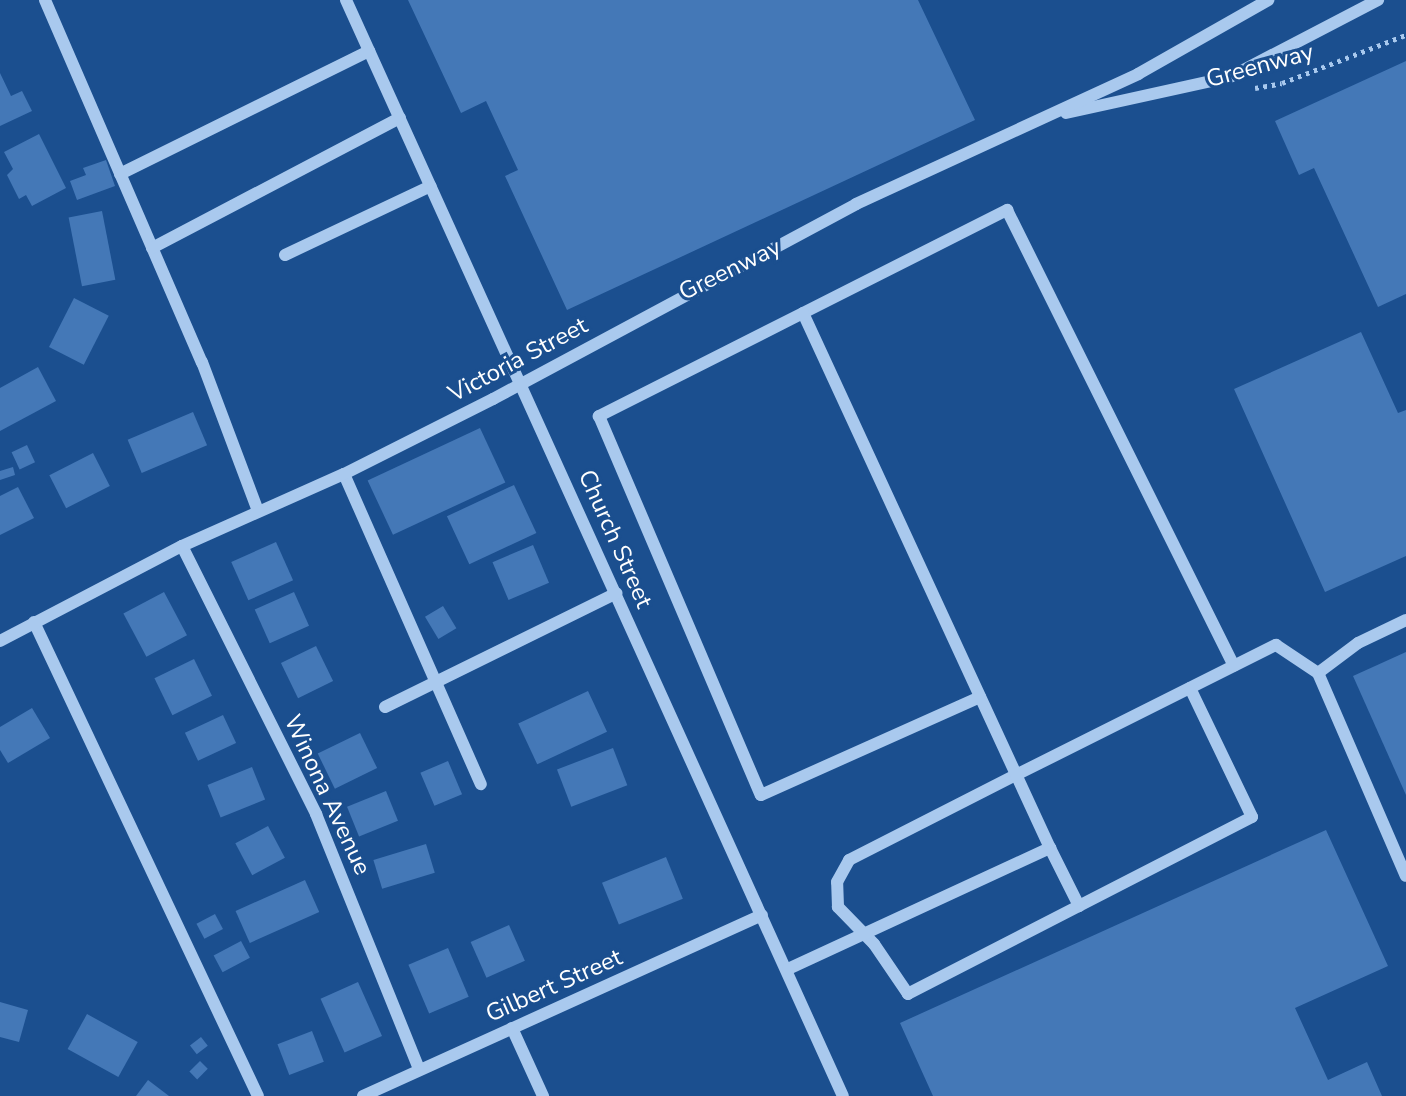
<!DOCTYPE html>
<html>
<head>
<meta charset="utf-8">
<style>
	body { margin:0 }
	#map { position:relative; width:1406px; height:1096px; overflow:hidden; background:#1b4f8f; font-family:"Nunito Sans",sans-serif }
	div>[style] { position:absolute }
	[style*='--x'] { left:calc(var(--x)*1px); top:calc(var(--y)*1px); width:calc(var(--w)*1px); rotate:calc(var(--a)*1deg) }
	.building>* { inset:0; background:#4478b7; transform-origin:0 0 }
	.path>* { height:4.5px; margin-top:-2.25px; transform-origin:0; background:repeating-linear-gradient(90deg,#a9c9ee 0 3.5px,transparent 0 8.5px) }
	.minor>* { height:12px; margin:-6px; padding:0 6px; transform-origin:6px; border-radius:6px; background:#a9c9ee }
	span { translate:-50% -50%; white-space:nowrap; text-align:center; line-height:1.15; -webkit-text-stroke:6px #1b4f8f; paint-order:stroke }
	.street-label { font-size:24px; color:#fff }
</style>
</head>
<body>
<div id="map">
	<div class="building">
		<i style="clip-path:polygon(408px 0,918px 0,975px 120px,567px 310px,505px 176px,518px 170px,486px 101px,461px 113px)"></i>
		<i style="clip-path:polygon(1406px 61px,1406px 294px,1378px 307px,1314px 168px,1299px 175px,1275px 121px)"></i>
		<i style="clip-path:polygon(0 73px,11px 96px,22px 91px,32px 111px,0 126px)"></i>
		<i style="clip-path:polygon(39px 134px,66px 188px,32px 206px,26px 195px,19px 199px,7px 175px,13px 169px,4px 152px)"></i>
		<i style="clip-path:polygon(106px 160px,115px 186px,77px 200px,70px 181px,86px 175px,83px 168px)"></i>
		<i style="left:102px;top:211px;width:70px;height:34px;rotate:79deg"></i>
		<i style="left:74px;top:298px;width:39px;height:55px;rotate:27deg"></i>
		<i style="clip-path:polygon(1361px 332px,1398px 413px,1406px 410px,1406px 556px,1325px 592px,1234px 389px)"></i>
		<i style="clip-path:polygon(38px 367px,56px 401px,0 431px,0 388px)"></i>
		<i style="left:193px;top:412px;width:36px;height:71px;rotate:67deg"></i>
		<i style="left:480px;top:428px;width:60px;height:124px;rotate:65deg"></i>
		<i style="left:27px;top:445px;width:19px;height:17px;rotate:65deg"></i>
		<i style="left:93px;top:453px;width:37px;height:49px;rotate:63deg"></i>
		<i style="clip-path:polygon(13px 467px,15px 475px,0 480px,0 471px)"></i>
		<i style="left:514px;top:485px;width:53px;height:74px;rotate:65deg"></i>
		<i style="clip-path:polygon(18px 487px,34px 518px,0 535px,0 496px)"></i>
		<i style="left:276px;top:542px;width:42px;height:49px;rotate:66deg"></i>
		<i style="left:533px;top:545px;width:41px;height:44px;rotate:67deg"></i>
		<i style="left:164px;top:592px;width:49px;height:46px;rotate:62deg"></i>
		<i style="left:294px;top:592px;width:37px;height:43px;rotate:66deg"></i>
		<i style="left:443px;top:606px;width:26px;height:21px;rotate:59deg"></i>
		<i style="left:316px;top:646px;width:39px;height:39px;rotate:64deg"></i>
		<i style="clip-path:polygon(1406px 652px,1406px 795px,1353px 676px)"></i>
		<i style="left:194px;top:659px;width:41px;height:44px;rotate:64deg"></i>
		<i style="left:588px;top:691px;width:45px;height:77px;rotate:65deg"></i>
		<i style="clip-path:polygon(32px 708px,50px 738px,8px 763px,0 750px,0 727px)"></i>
		<i style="left:223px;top:715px;width:31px;height:42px;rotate:65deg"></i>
		<i style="left:360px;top:733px;width:39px;height:47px;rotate:64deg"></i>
		<i style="left:613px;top:748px;width:40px;height:60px;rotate:69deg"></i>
		<i style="left:448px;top:761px;width:36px;height:30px;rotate:67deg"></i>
		<i style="left:252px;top:767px;width:35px;height:48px;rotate:68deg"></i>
		<i style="left:386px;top:791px;width:32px;height:42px;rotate:68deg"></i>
		<i style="left:268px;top:826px;width:36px;height:37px;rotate:62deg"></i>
		<i style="clip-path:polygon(1326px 830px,1388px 966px,1295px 1008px,1328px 1080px,1367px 1062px,1382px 1096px,933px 1096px,900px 1023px)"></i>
		<i style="left:426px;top:844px;width:30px;height:55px;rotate:73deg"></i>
		<i style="left:666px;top:857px;width:45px;height:69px;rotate:68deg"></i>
		<i style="left:305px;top:880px;width:35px;height:76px;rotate:66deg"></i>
		<i style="left:215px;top:914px;width:17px;height:21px;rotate:62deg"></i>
		<i style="left:509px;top:925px;width:39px;height:42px;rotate:66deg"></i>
		<i style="left:241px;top:941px;width:19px;height:31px;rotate:62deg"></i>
		<i style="left:448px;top:948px;width:53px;height:43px;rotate:67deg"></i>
		<i style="left:358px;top:982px;width:59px;height:41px;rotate:66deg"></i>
		<i style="clip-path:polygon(0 1002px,28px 1010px,19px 1042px,0 1037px)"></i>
		<i style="left:87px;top:1014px;width:58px;height:40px;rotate:29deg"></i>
		<i style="left:312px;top:1031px;width:33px;height:37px;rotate:69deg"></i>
		<i style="left:201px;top:1037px;width:11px;height:14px;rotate:52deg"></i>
		<i style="left:200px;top:1061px;width:11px;height:15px;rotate:45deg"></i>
		<i style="clip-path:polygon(148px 1080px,169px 1096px,136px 1096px)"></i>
	</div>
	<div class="path">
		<i style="--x:1255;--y:88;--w:27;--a:-10"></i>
		<i style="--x:1282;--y:83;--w:133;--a:-21.2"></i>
	</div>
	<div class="minor">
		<i style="--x:45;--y:0;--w:395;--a:66.6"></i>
		<i style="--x:202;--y:362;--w:159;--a:69.4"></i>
		<i style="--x:346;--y:0;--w:1203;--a:65.61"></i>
		<i style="--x:1066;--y:113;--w:168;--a:-12.4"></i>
		<i style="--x:1230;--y:77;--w:167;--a:-27.5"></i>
		<i style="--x:120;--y:174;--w:278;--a:-26.3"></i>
		<i style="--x:152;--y:248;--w:280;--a:-27.7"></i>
		<i style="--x:285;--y:255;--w:161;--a:-25.3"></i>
		<i style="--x:803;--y:313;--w:229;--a:-26.8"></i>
		<i style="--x:1007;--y:210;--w:509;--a:63.54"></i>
		<i style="--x:344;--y:474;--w:339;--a:66.2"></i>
		<i style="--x:182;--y:546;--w:300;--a:63.4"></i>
		<i style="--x:316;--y:814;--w:275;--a:68"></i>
		<i style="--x:1406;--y:620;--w:53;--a:154.4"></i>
		<i style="--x:1358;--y:643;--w:50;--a:143.1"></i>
		<i style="--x:1318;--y:673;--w:221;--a:66.6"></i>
		<i style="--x:34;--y:622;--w:524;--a:64.71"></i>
		<i style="--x:0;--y:641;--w:205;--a:-27.6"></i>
		<i style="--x:182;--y:546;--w:177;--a:-24"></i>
		<i style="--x:344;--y:474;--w:167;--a:-26.7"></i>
		<i style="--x:493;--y:399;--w:412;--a:-28.2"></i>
		<i style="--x:856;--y:204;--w:311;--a:-24.7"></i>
		<i style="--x:1138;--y:74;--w:150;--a:-29.6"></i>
		<i style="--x:1190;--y:688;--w:143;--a:64.3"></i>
		<i style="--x:1252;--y:817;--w:387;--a:152.8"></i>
		<i style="--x:908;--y:994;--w:60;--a:-124.2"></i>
		<i style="--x:874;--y:944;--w:52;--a:-134.2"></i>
		<i style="--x:838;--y:907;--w:25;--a:-92"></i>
		<i style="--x:837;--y:882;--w:25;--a:-61"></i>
		<i style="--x:849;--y:860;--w:187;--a:-27"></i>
		<i style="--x:1016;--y:775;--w:291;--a:-26.6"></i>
		<i style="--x:1276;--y:645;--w:50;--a:33.7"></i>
		<i style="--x:385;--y:707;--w:258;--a:-26.2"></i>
		<i style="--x:1050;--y:848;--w:65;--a:63.4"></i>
		<i style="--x:788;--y:969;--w:289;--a:-24.8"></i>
		<i style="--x:1050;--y:848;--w:589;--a:-114.78"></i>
		<i style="--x:803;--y:313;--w:229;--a:153.2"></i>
		<i style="--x:599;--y:416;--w:412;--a:66.9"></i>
		<i style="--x:761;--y:795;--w:240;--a:-24.1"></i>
		<i style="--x:512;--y:1028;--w:75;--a:65.5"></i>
		<i style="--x:363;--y:1096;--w:438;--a:-24.4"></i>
	</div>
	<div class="street-label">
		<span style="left:1260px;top:66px;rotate:-15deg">Greenway</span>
		<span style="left:730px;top:270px;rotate:-26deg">Greenway</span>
		<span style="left:518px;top:360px;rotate:-28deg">Victoria Street</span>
		<span style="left:615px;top:539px;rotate:66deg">Church Street</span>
		<span style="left:327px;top:795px;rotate:65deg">Winona Avenue</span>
		<span style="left:554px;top:986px;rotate:-24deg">Gilbert Street</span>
	</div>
</div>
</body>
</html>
